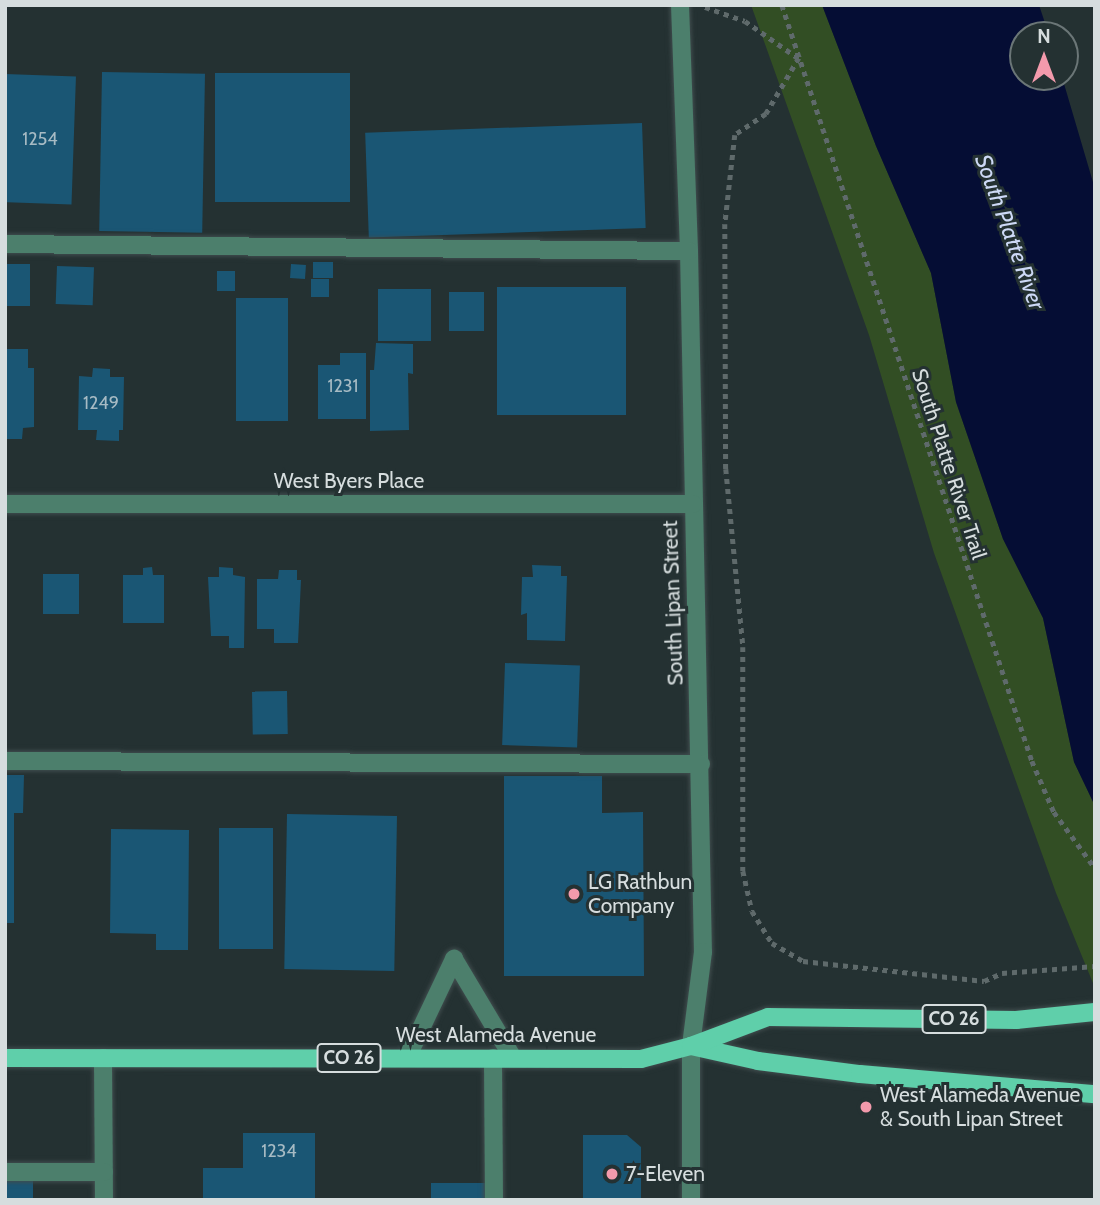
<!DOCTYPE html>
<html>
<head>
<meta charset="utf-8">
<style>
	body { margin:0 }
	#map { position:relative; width:1100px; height:1205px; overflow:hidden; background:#243132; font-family:Cabin,sans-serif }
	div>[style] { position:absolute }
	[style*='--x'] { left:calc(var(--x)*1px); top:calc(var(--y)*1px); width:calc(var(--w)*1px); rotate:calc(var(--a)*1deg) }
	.green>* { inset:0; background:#324e24 }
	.water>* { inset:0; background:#050d34 }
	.building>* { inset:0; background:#1a5674; transform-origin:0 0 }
	.path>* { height:4.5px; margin-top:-2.25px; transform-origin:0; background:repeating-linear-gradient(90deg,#5f6a6b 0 5px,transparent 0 10px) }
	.roads { filter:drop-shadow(0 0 2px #404d4e) drop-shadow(0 0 2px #404d4e) }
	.minor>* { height:18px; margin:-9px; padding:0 9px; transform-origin:9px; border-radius:9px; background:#4c7f6c }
	.major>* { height:18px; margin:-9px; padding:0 9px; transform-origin:9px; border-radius:9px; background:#5fcfaa }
	.dots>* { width:19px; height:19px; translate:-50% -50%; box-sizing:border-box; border:4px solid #243132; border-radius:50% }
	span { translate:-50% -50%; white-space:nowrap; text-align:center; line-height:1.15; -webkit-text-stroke:6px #243132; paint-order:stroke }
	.number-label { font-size:18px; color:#a7bbc4 }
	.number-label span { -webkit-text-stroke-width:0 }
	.shield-label span { padding:2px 5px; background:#243132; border:2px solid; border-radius:5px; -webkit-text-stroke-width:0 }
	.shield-label { font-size:19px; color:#d6ddde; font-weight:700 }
	.street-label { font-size:21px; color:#d6ddde }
	.poi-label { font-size:21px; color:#d6ddde }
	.left { translate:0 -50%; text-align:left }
	.water-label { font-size:23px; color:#cdd9f6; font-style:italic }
	.frame { position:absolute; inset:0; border:7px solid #d6ddde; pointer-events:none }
	.north { position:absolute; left:1009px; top:21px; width:70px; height:70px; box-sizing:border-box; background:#243132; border:2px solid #6b7677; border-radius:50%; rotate:0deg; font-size:19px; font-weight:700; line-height:28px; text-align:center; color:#d6ddde }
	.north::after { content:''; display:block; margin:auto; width:24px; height:32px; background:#f39aac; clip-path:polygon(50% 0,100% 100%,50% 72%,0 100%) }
</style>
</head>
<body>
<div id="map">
	<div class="green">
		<i style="clip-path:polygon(751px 5px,822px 5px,876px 146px,931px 273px,956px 402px,1003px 539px,1043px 618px,1074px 762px,1095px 806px,1095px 988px,1056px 893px,934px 553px,869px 335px)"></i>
	</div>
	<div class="water">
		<i style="clip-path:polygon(822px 5px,1039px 5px,1049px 35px,1023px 35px,1023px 77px,1062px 77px,1095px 189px,1095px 806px,1074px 762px,1043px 618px,1003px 539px,956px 402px,931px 273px,876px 146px)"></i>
	</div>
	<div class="building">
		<i style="left:102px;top:72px;width:103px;height:159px;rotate:1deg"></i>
		<i style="left:215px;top:73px;width:135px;height:129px"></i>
		<i style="left:5px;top:74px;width:71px;height:128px;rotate:2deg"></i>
		<i style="left:642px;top:123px;width:105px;height:277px;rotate:88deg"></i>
		<i style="left:313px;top:262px;width:20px;height:16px"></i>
		<i style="left:5px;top:264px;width:25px;height:42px"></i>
		<i style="left:291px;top:264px;width:15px;height:14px;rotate:4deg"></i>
		<i style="left:57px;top:266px;width:37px;height:38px;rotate:2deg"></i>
		<i style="left:217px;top:271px;width:18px;height:20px"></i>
		<i style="left:311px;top:279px;width:18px;height:18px"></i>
		<i style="left:497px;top:287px;width:129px;height:128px"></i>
		<i style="left:431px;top:289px;width:52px;height:53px;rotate:90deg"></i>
		<i style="left:484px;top:292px;width:39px;height:35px;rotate:90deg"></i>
		<i style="left:236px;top:298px;width:52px;height:123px"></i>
		<i style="clip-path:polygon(376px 343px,413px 344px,413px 374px,408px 373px,409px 430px,370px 431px,370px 370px,374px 370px)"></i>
		<i style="clip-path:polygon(5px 349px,28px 349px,28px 368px,34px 368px,34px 427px,23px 428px,22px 439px,5px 439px)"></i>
		<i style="clip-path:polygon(340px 353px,366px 353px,366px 419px,318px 419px,318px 365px,340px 365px)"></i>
		<i style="clip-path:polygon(93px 368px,110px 369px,110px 377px,124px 377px,123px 430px,119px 430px,119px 441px,96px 440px,97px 430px,78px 430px,79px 376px,92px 377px)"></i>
		<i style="clip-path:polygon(532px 565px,561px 566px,561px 576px,567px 576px,565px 641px,527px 640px,527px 613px,521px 615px,522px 577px,533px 577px)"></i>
		<i style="clip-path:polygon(152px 567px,153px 575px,164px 575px,164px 623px,123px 623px,123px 575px,143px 575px,143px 568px)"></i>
		<i style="clip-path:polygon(219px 567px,233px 568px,233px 575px,245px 577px,244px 648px,229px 648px,229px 636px,211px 636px,208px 577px,219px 577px)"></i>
		<i style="clip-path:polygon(279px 570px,297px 570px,297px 580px,301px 580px,298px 643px,274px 643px,274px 629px,257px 629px,257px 579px,278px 579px)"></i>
		<i style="left:43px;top:574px;width:36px;height:40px"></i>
		<i style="left:505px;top:663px;width:75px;height:82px;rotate:2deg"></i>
		<i style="left:287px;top:691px;width:43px;height:35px;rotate:89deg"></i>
		<i style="clip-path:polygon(5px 775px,24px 775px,23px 813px,14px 813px,14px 923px,5px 923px)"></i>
		<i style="clip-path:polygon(504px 776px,602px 776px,602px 813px,643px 812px,644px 976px,504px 976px)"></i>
		<i style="left:287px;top:814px;width:110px;height:155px;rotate:1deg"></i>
		<i style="left:219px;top:828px;width:54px;height:121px"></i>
		<i style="clip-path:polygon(111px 829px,189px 830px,188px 950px,156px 950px,156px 934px,110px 933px)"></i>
		<i style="clip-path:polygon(243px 1133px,315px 1133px,315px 1200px,203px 1200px,203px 1168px,243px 1168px)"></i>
		<i style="clip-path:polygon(583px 1135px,627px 1135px,641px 1147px,641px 1200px,583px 1200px)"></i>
		<i style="left:5px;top:1181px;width:28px;height:19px"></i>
		<i style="left:431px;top:1183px;width:59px;height:17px"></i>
	</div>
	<div class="path">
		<i style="--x:782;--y:5;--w:796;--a:71.7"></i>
		<i style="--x:1032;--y:761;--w:56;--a:66.7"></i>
		<i style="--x:1054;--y:812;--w:69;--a:53.8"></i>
		<i style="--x:705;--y:7;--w:42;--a:19.3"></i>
		<i style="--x:745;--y:21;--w:65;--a:34.9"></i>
		<i style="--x:799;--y:58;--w:65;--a:120.5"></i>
		<i style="--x:766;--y:114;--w:37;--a:146"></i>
		<i style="--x:735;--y:135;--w:90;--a:96.4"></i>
		<i style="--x:725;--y:224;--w:245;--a:89.8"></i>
		<i style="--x:726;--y:469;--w:179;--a:84.5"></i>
		<i style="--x:743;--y:647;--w:224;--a:90"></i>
		<i style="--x:743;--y:871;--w:41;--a:77.3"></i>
		<i style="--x:752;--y:911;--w:38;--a:58"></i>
		<i style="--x:772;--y:943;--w:36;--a:30"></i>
		<i style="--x:803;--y:961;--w:182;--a:6.3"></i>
		<i style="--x:984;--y:981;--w:20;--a:-24"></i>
		<i style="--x:1002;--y:973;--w:93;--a:-4.3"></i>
	</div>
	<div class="roads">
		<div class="minor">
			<i style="--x:680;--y:5;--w:246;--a:87.9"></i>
			<i style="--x:689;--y:251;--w:701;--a:88.86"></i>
			<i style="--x:703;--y:952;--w:95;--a:97.3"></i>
			<i style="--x:691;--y:1046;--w:154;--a:90"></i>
			<i style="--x:5;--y:244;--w:684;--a:0.59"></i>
			<i style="--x:5;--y:504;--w:688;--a:0"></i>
			<i style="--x:5;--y:761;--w:696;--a:0.25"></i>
			<i style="--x:454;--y:959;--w:115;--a:59.2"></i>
			<i style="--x:103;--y:1058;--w:142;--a:89.6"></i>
			<i style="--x:407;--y:1058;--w:110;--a:-64.6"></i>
			<i style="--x:493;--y:1058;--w:142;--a:89.6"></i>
			<i style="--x:5;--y:1172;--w:99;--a:0"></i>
		</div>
		<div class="major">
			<i style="--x:691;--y:1046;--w:69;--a:12.6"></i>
			<i style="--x:758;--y:1061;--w:103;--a:7.3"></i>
			<i style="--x:860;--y:1074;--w:236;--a:4.9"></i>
			<i style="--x:5;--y:1058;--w:636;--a:0.09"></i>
			<i style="--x:641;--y:1059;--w:52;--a:-14.6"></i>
			<i style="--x:691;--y:1046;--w:82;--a:-20.6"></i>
			<i style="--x:768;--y:1017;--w:248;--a:0.7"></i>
			<i style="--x:1016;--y:1020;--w:79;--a:-5.8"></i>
		</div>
	</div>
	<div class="dots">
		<i style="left:574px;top:894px;background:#f39aac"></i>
		<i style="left:866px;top:1107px;background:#f39aac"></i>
		<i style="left:612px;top:1174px;background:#f39aac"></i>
	</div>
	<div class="number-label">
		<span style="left:40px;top:139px">1254</span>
		<span style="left:343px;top:386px">1231</span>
		<span style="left:101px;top:403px">1249</span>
		<span style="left:279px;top:1151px">1234</span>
	</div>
	<div class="shield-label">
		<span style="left:954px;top:1019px">CO 26</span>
		<span style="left:349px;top:1058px">CO 26</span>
	</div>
	<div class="street-label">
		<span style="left:949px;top:464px;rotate:72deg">South Platte River Trail</span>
		<span style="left:349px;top:481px">West Byers Place</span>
		<span style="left:673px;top:603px;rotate:-92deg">South Lipan Street</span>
		<span style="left:496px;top:1035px">West Alameda Avenue</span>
	</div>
	<div class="poi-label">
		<span class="left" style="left:588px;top:894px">LG Rathbun<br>Company</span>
		<span class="left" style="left:880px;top:1107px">West Alameda Avenue<br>&amp; South Lipan Street</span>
		<span class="left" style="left:626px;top:1174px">7-Eleven</span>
	</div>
	<div class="water-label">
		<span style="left:1010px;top:232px;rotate:70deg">South Platte River</span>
	</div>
	<div class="frame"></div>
	<div class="north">N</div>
</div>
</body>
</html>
